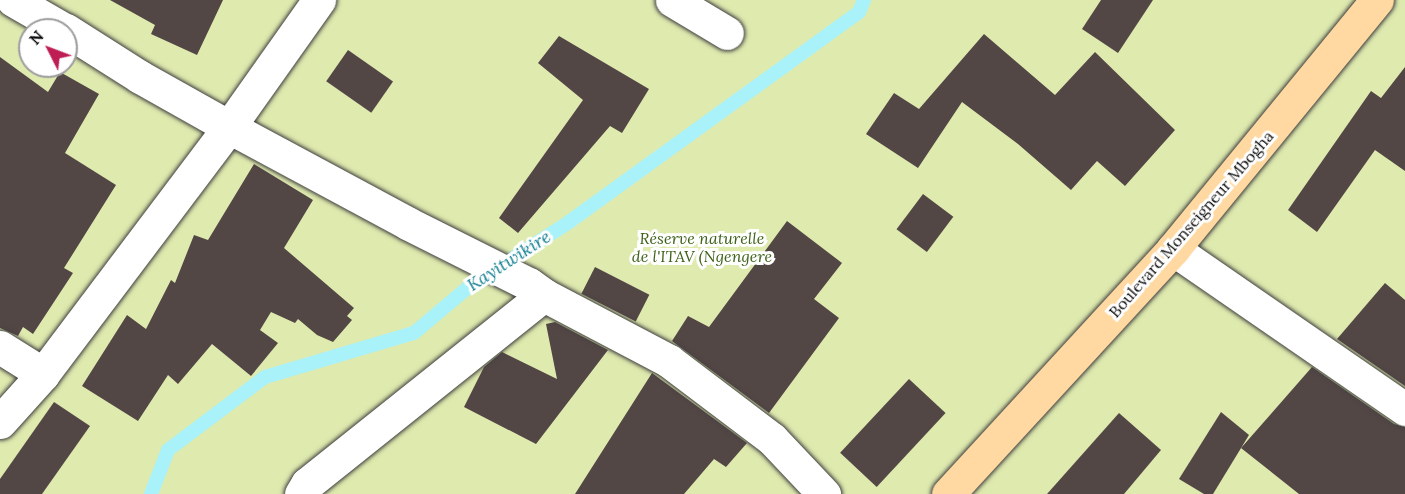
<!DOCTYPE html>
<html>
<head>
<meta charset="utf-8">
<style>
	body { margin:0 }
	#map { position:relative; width:1405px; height:494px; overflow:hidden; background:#fff3e6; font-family:Lora,serif }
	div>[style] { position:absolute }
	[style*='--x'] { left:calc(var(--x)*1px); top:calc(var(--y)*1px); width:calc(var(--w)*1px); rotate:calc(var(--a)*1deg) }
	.green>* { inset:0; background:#dfeaaf }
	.stream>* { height:14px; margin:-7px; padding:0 7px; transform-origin:7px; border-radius:7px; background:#a9f2f9 }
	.building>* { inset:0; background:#534746; transform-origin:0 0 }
	.roads { filter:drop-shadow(0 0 2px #3d3d3d) drop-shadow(0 0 2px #3d3d3d) }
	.street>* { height:33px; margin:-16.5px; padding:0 16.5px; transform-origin:16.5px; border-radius:16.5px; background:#fff }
	.secondary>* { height:33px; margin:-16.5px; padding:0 16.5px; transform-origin:16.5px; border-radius:16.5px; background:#ffd9a1 }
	span { translate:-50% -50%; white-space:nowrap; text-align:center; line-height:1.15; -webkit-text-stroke:6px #fff; paint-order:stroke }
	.street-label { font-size:16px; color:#0a0a0a }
	.park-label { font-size:16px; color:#3e6219; font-style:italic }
	.water-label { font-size:18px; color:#107e90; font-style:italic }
	.north { position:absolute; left:18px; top:18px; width:60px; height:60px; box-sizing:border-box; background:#fff; border:2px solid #9d9d9d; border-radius:50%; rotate:312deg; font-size:16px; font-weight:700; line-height:24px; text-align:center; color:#0a0a0a }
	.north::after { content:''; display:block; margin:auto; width:21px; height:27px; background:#be1e54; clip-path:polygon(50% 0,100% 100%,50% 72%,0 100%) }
</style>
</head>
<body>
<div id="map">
	<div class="green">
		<i style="clip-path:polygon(evenodd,0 0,1405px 0,1405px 494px,0 494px,0 0,30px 30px,66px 30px,66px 66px,30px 66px,30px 30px)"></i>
	</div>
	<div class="stream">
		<i style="--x:151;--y:494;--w:47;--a:-68.9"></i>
		<i style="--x:168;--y:450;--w:121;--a:-37"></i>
		<i style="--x:265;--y:377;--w:155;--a:-16.5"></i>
		<i style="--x:414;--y:333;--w:75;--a:-40.1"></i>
		<i style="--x:471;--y:285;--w:117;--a:-32.7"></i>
		<i style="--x:569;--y:222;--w:358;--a:-35.9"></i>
		<i style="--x:859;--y:12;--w:13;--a:-67"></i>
	</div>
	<div class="building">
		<i style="clip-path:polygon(110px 0,223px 0,197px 55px,151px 34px,155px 25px)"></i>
		<i style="clip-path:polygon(1101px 0,1153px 0,1118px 53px,1082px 29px)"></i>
		<i style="clip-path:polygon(984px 34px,1055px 95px,1095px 52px,1175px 130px,1125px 186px,1097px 161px,1071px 190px,1018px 144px,962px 102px,918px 168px,866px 134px,894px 93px,919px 109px)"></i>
		<i style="clip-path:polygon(559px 36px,649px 89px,622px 133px,610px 126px,518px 233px,499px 218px,583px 100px,538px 63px)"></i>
		<i style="left:348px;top:50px;width:55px;height:38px;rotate:35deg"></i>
		<i style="clip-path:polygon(0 57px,48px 92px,60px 72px,99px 94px,65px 153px,116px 185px,64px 268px,73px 273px,33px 334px,23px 327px,18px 336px,0 328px)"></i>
		<i style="clip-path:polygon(1405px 67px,1405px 171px,1375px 150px,1317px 232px,1288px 210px,1371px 91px,1381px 98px)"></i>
		<i style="clip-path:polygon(254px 164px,313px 200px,284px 248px,354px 308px,347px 316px,352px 320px,333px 342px,317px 335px,298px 319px,295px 323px,271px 312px,260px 330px,278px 343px,251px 376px,212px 344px,178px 384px,168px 375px,138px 421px,82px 386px,127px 315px,146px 329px,171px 280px,175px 283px,194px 235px,208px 240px)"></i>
		<i style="left:923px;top:194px;width:38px;height:44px;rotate:37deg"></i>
		<i style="clip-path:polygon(787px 221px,842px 263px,814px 299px,839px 318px,769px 413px,672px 341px,688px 316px,709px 327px)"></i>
		<i style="left:595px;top:267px;width:61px;height:30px;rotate:27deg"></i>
		<i style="clip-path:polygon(1385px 283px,1405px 300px,1405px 386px,1337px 339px)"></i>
		<i style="clip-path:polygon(555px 322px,608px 350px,536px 444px,464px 407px,484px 367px,502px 352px,557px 379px,546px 324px)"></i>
		<i style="clip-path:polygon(1312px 367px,1394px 424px,1405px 427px,1405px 494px,1299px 494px,1241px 448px)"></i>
		<i style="clip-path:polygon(652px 373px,747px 443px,726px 467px,714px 459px,684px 494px,575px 494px)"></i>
		<i style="left:909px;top:379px;width:50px;height:101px;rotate:43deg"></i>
		<i style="clip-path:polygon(54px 402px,90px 426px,42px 494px,0 494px,0 479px)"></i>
		<i style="clip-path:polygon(1221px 412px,1249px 435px,1213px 494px,1204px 494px,1179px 479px)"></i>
		<i style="clip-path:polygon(1119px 413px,1161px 450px,1124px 494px,1047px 494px)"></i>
	</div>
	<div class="roads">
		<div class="street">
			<i style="--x:13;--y:0;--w:60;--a:30"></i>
			<i style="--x:672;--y:0;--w:64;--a:31"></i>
			<i style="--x:66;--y:30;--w:88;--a:32.4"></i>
			<i style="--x:140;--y:77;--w:102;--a:29.3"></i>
			<i style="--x:229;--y:127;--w:202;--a:28.3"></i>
			<i style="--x:407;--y:223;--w:136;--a:26.6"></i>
			<i style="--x:529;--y:284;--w:19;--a:36"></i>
			<i style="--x:544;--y:295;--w:141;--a:27.8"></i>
			<i style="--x:669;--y:361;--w:129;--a:37.1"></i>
			<i style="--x:772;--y:439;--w:76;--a:46.6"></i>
			<i style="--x:1173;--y:249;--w:282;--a:34.6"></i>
			<i style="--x:0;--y:347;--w:51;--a:32.1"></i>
			<i style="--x:0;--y:422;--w:64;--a:-48.1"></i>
			<i style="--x:43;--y:374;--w:309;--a:-53"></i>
			<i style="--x:229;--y:127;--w:156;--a:-54.7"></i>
			<i style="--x:301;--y:494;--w:12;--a:-59"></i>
			<i style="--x:307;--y:484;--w:303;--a:-38.6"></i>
		</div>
		<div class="secondary">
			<i style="--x:948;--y:494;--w:333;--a:-47.4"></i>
			<i style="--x:1173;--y:249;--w:322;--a:-50.7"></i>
		</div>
	</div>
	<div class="street-label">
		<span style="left:1191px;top:224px;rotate:-49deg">Boulevard Monseigneur Mbogha</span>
	</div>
	<div class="park-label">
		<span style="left:702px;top:247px">Réserve naturelle<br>de l'ITAV (Ngengere</span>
	</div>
	<div class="water-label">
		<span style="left:509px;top:261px;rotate:-33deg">Kayitwikire</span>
	</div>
	<div class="north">N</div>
</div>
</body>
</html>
